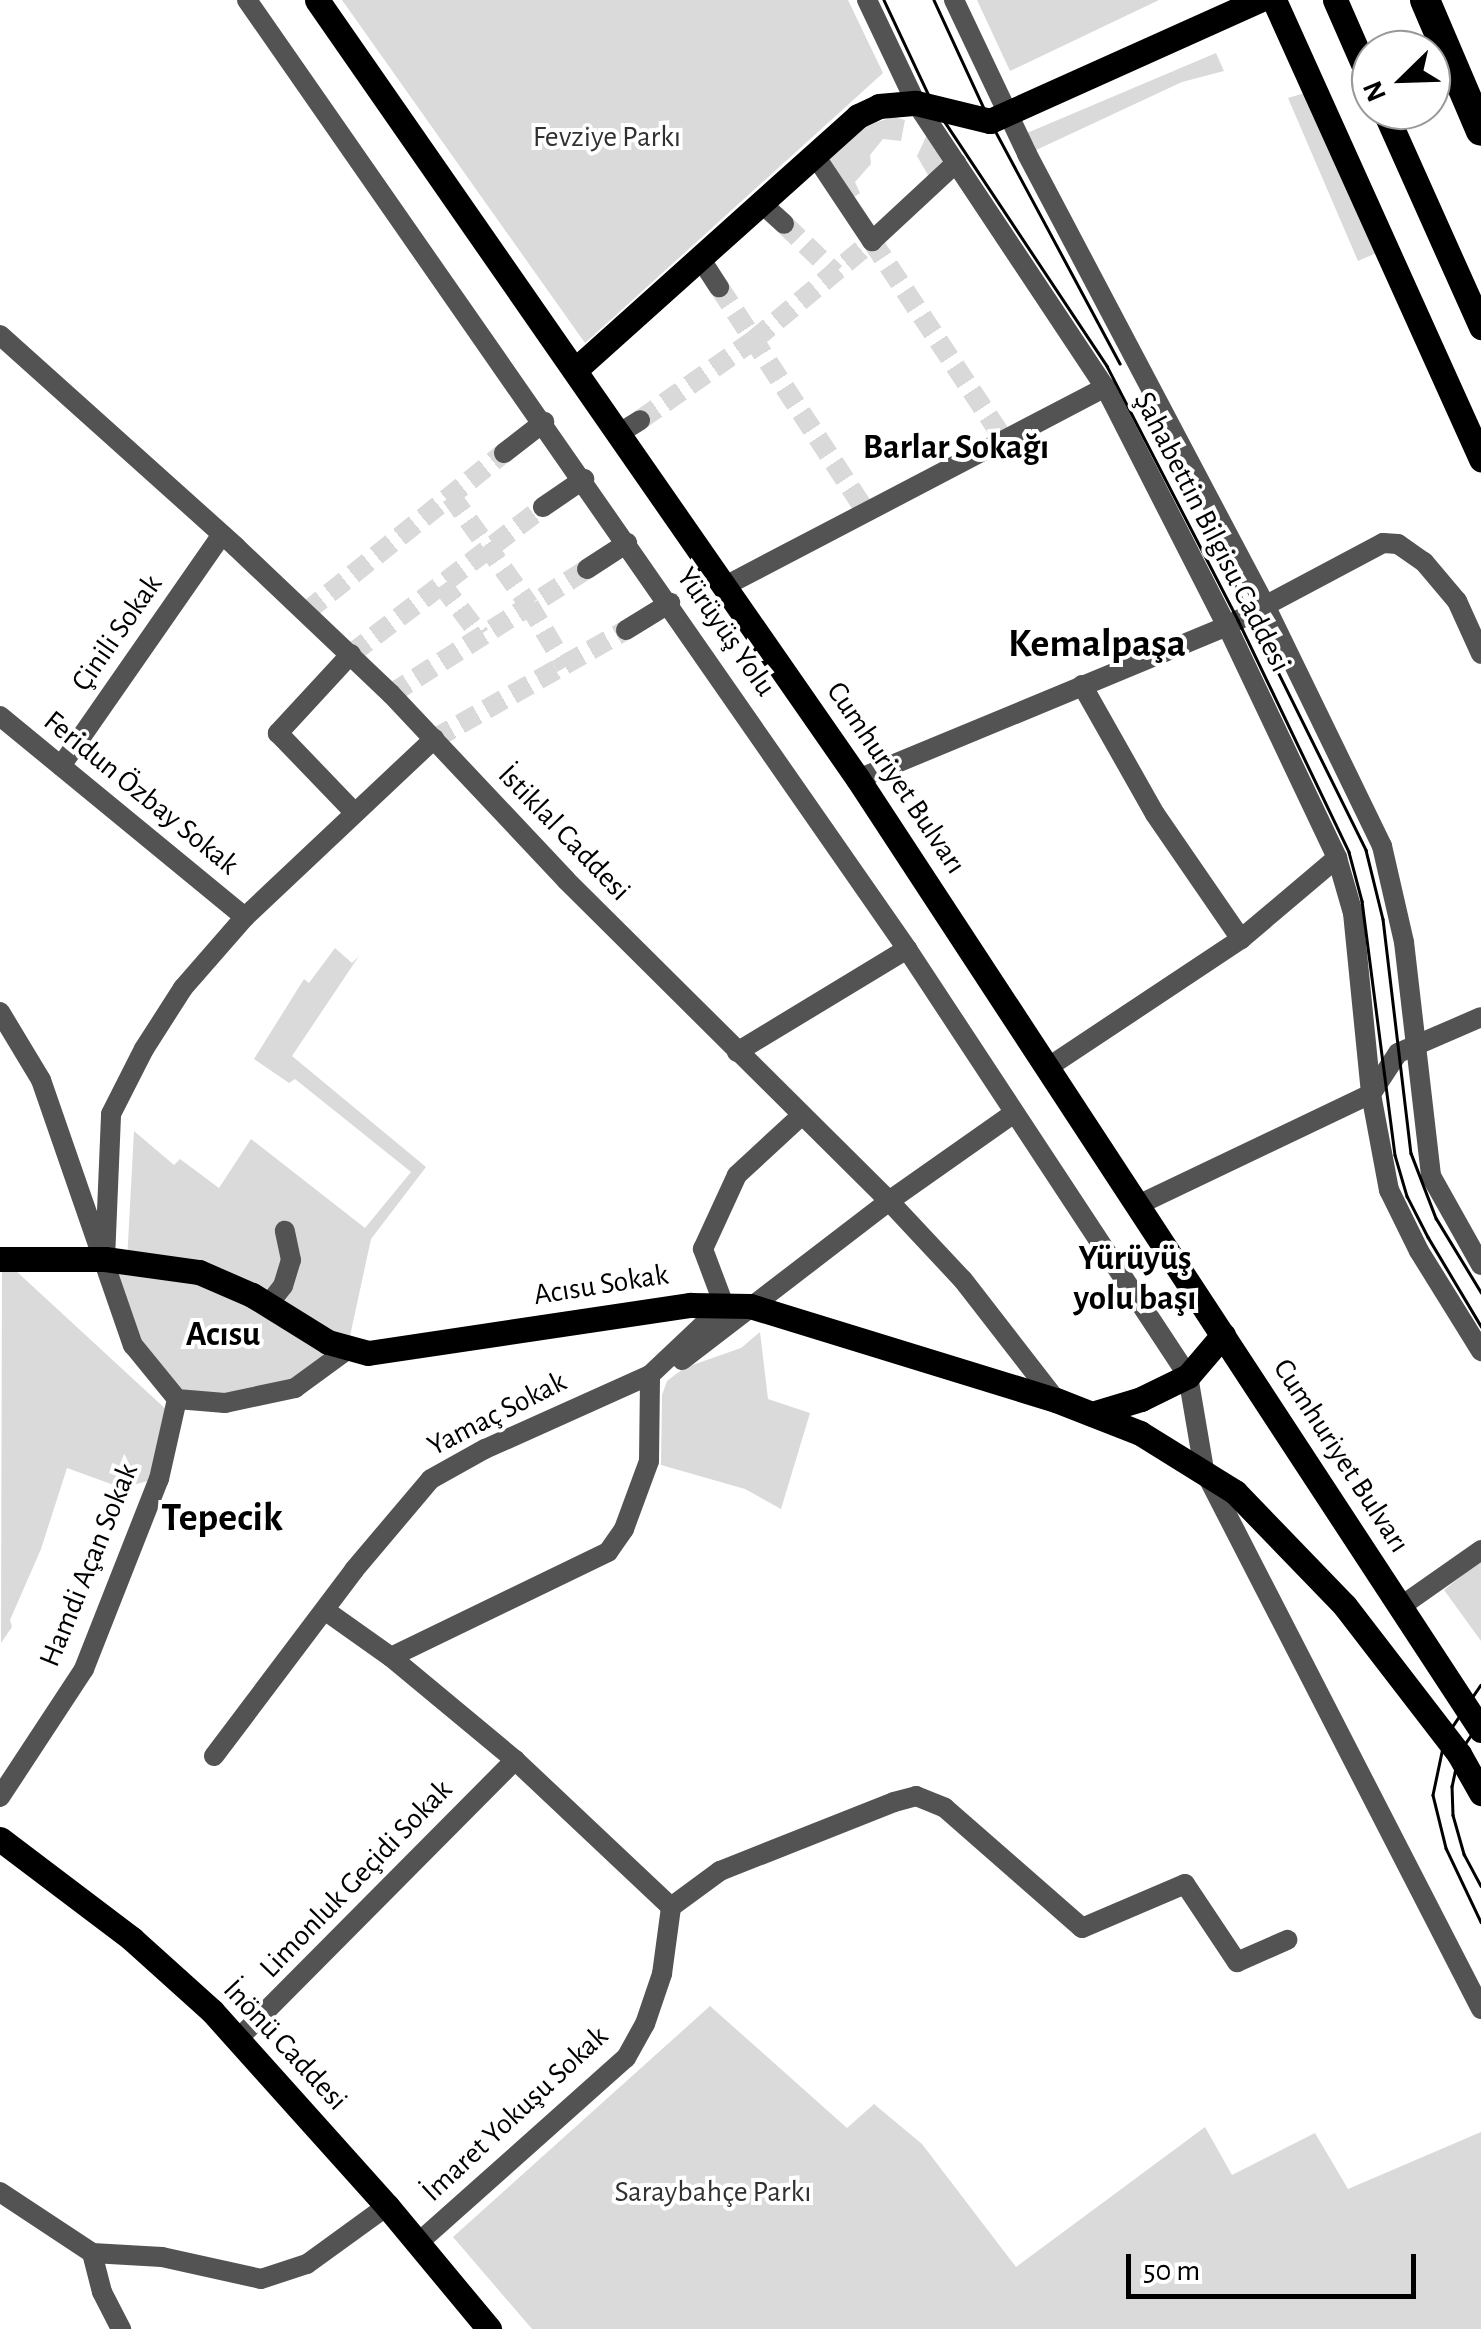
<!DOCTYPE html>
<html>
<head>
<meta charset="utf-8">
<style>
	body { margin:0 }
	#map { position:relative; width:1481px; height:2329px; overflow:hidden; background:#fff; font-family:"Alegreya Sans",sans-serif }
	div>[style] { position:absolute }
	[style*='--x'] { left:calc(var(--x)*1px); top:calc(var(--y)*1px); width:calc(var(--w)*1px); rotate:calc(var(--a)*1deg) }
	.green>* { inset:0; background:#dadada }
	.street-tunnel>* { height:20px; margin-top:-10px; transform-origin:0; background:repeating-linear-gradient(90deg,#d9d9d9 0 20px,transparent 0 30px) }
	.lane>* { height:20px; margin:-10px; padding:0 10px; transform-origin:10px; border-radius:10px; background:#535353 }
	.street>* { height:20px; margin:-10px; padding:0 10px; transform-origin:10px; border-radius:10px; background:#535353 }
	.primary>* { height:25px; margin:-12.5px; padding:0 12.5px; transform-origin:12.5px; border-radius:12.5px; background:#000 }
	.highway>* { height:30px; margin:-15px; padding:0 15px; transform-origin:15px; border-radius:15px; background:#000 }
	.tram>* { height:2.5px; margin:-1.25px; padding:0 1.25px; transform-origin:1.25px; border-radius:1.25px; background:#000 }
	span { translate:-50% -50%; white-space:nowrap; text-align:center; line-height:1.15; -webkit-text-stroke:8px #fff; paint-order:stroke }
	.park-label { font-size:30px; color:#313131 }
	.street-label { font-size:30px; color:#000 }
	.quarter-label { font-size:35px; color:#000; font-weight:700 }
	.district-label { font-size:40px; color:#000; font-weight:700 }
	.north { position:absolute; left:1351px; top:30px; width:100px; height:100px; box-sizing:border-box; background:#fff; border:2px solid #999; border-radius:50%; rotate:247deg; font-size:28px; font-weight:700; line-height:40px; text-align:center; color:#000 }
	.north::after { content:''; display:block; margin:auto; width:35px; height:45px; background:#000; clip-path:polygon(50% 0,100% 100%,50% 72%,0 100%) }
	.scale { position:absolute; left:1126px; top:2254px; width:290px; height:45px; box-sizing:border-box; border:5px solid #000; border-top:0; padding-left:12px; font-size:30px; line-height:35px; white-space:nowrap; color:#000; -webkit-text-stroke:8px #fff; paint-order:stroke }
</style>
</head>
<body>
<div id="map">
	<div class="green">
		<i style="clip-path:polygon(342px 0,848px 0,883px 73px,585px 343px)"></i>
		<i style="clip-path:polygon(977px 0,1159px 0,1010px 71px)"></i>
		<i style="clip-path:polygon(1216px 53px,1224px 71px,1182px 82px,1034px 151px,1027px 133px)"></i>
		<i style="clip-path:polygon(1308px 92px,1381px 251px,1358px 261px,1288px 98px)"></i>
		<i style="clip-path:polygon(894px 117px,905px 120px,901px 141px,883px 139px,870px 155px,871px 164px,855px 182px,860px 193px,846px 203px,821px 164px,863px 126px)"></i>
		<i style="clip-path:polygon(931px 126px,956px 163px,933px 184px,917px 156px)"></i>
		<i style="clip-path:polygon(335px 948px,352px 963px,359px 956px,292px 1056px,426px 1167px,371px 1239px,347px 1350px,295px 1388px,246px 1400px,162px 1386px,105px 1259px,127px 1261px,134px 1131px,174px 1165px,180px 1159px,219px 1188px,251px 1139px,365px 1228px,411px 1172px,295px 1079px,289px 1083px,254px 1059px,304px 979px,309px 983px)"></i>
		<i style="clip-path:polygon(2px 1258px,170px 1413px,159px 1478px,122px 1488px,67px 1468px,41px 1549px,10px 1620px,12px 1627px,1px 1643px)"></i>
		<i style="clip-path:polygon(760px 1332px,768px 1399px,810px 1413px,781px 1509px,745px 1489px,661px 1465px,662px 1395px,667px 1381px,684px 1368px,741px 1348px)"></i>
		<i style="clip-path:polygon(1481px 1560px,1481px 1641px,1444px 1590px)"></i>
		<i style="clip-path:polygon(710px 2006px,847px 2128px,874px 2104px,922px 2144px,1016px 2267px,1205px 2127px,1232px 2175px,1315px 2133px,1348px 2189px,1481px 2132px,1481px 2329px,532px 2329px,453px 2237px)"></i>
	</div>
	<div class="street-tunnel">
		<i style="--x:784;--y:224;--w:71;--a:43.9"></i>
		<i style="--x:719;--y:287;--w:267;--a:56.8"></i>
		<i style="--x:640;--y:420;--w:139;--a:-35.1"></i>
		<i style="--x:754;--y:340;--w:154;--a:-40"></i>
		<i style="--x:872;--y:241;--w:239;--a:56.4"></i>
		<i style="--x:451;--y:496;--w:134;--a:54.4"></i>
		<i style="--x:529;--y:605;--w:72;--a:59.2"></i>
		<i style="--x:442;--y:585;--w:63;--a:52.8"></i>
		<i style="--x:306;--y:612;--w:254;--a:-38.8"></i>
		<i style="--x:351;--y:654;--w:242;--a:-37.4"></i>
		<i style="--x:391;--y:694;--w:232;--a:-32.5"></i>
		<i style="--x:434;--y:739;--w:221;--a:-29.6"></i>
	</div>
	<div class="lane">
		<i style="--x:268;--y:1305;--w:24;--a:-52"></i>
		<i style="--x:283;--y:1286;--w:27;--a:-73"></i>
		<i style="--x:291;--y:1260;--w:30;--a:-102"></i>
	</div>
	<div class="street">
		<i style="--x:247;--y:0;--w:1156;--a:55.18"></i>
		<i style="--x:907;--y:949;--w:511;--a:56.65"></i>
		<i style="--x:1188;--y:1376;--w:95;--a:80.3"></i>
		<i style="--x:1204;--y:1470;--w:606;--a:62.8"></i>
		<i style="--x:867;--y:0;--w:114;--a:64.6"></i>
		<i style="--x:916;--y:103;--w:341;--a:56.4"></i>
		<i style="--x:1105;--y:387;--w:268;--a:63"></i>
		<i style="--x:1227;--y:626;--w:257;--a:64.6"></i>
		<i style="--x:1337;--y:858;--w:57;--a:73.8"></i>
		<i style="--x:1353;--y:913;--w:182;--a:84.3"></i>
		<i style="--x:1371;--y:1094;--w:98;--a:79.4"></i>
		<i style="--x:1389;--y:1190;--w:68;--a:63.8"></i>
		<i style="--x:1419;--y:1251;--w:118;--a:58.2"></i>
		<i style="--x:954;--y:0;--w:170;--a:64.6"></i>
		<i style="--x:1027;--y:154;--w:510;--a:62.18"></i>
		<i style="--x:1265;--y:605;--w:268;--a:64.1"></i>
		<i style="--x:1382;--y:846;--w:98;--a:77.1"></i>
		<i style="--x:1404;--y:942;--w:236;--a:83.4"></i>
		<i style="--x:1431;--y:1176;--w:102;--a:60.7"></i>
		<i style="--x:814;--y:154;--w:105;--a:56.3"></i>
		<i style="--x:872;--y:241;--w:115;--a:-42.9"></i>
		<i style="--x:761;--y:203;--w:31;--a:42"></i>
		<i style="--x:700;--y:258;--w:35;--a:57"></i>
		<i style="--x:0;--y:335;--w:317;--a:41.9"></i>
		<i style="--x:236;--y:547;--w:214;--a:43.5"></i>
		<i style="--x:391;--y:694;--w:255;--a:46.7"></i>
		<i style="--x:566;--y:880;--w:455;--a:44.8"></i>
		<i style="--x:889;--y:1201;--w:108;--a:46.9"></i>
		<i style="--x:963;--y:1280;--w:152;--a:52.2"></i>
		<i style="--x:618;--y:434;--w:26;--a:-32"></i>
		<i style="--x:504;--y:453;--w:51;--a:-37.8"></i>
		<i style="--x:543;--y:507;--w:50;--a:-34.3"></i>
		<i style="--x:587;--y:569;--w:48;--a:-33"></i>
		<i style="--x:725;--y:586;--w:429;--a:-27.6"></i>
		<i style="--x:626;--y:630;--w:52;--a:-31.5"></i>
		<i style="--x:351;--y:654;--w:108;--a:132.7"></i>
		<i style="--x:278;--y:733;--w:108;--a:46.1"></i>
		<i style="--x:1082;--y:685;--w:148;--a:60.5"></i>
		<i style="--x:1155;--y:814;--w:152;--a:55.5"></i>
		<i style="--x:0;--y:716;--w:317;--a:39.4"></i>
		<i style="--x:61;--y:766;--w:282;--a:-55.2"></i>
		<i style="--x:858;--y:779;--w:399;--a:-22.5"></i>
		<i style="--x:1227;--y:626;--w:177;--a:-28"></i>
		<i style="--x:1383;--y:543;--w:15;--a:4"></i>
		<i style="--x:1398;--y:544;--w:32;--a:35"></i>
		<i style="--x:1424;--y:562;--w:51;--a:49.8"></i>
		<i style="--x:1457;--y:601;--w:58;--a:65.6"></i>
		<i style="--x:0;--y:1012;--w:79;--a:58.9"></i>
		<i style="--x:41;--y:1080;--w:281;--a:70.9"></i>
		<i style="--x:133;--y:1345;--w:70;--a:50.8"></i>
		<i style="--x:737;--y:1052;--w:199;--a:-31.2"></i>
		<i style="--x:1050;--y:1066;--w:229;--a:-33.6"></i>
		<i style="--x:1241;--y:939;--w:126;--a:-40.2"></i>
		<i style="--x:1140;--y:1204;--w:256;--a:-25.5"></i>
		<i style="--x:1371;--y:1094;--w:49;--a:-56.6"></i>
		<i style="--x:1398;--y:1053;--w:90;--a:-23.4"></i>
		<i style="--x:105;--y:1259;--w:145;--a:-87.6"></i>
		<i style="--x:111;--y:1114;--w:73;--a:-63.1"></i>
		<i style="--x:144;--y:1049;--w:72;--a:-57.4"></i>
		<i style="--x:183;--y:988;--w:94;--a:-48.9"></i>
		<i style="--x:245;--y:917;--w:260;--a:-43.3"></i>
		<i style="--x:682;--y:1360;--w:261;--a:-37.5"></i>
		<i style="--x:889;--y:1201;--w:153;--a:-35.1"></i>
		<i style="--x:1400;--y:1607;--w:99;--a:-35.1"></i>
		<i style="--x:326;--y:1611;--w:80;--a:35.3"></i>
		<i style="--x:391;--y:1657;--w:161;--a:39.7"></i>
		<i style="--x:515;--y:1760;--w:214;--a:43.3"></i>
		<i style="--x:391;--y:1657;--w:241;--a:-25.8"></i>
		<i style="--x:608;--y:1552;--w:28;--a:-55"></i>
		<i style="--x:624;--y:1529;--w:72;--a:-69.8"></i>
		<i style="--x:649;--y:1461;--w:86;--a:-89.3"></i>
		<i style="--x:214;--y:1756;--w:233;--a:-53"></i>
		<i style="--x:354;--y:1570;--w:119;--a:-49.8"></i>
		<i style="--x:431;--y:1479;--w:62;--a:-29.1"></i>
		<i style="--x:485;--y:1449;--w:181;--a:-24.2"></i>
		<i style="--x:650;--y:1375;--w:102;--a:-43.4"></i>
		<i style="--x:724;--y:1305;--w:60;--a:-110.6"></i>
		<i style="--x:703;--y:1249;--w:81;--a:-65.3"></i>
		<i style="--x:737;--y:1175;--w:87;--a:-42.7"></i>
		<i style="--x:0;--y:1797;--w:153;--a:-56.7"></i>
		<i style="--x:84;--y:1669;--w:204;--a:-68.5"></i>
		<i style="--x:159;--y:1479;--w:82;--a:-77.3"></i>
		<i style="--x:177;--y:1399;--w:48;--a:4.8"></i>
		<i style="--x:225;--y:1403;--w:72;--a:-12.1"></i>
		<i style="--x:295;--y:1388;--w:64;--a:-36.2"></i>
		<i style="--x:239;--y:2038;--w:392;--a:-45.2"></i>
		<i style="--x:0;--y:2192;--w:110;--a:33.5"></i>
		<i style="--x:92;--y:2253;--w:70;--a:3.3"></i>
		<i style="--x:162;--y:2257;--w:101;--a:12.5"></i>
		<i style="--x:261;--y:2279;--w:48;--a:-18.1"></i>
		<i style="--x:307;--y:2264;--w:99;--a:-35.9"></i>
		<i style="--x:418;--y:2243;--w:278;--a:-41.7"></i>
		<i style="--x:626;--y:2058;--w:39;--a:-61"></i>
		<i style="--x:645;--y:2024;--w:53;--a:-71.2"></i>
		<i style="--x:662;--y:1974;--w:68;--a:-82.3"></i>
		<i style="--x:671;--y:1907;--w:61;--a:-36.3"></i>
		<i style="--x:720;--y:1871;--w:187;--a:-21.6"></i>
		<i style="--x:894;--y:1802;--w:23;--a:-15"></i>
		<i style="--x:916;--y:1796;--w:31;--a:22"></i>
		<i style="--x:945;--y:1808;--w:182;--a:41.2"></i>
		<i style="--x:1082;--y:1928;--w:112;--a:-23.1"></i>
		<i style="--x:1185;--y:1884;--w:94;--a:56.3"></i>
		<i style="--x:1237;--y:1962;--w:55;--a:-23.7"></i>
		<i style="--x:92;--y:2253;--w:40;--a:75.6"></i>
		<i style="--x:102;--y:2292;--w:42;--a:62.8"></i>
	</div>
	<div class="primary">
		<i style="--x:317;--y:0;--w:948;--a:55.22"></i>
		<i style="--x:858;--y:779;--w:1137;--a:56.77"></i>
		<i style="--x:1274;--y:0;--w:504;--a:65.73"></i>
		<i style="--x:1335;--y:0;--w:90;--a:66.3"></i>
		<i style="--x:1384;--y:110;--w:238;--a:65.9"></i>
		<i style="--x:575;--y:370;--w:380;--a:-41.9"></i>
		<i style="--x:858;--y:116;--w:23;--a:-25"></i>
		<i style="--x:879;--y:106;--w:37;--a:-5"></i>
		<i style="--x:916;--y:103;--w:76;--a:13.7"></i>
		<i style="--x:990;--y:121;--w:295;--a:-24.2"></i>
		<i style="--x:0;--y:1259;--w:105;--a:0"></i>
		<i style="--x:105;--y:1259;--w:95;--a:7.9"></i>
		<i style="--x:199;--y:1272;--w:58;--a:23.5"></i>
		<i style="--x:252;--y:1295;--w:89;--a:31.7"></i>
		<i style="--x:328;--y:1342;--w:41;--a:15.4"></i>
		<i style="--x:368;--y:1353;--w:326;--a:-8.5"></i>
		<i style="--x:690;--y:1305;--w:60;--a:1"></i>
		<i style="--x:750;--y:1306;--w:320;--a:17.1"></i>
		<i style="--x:1056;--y:1400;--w:90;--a:21.4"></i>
		<i style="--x:1140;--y:1433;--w:112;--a:31.8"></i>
		<i style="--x:1235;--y:1492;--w:158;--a:46"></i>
		<i style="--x:1345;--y:1606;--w:187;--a:52.4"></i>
		<i style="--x:1459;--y:1754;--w:45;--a:60.6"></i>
		<i style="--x:1092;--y:1414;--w:51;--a:-17"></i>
		<i style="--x:1141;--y:1399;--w:52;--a:-26.1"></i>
		<i style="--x:1188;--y:1376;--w:54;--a:-49.5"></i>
		<i style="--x:0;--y:1839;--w:166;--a:37.1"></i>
		<i style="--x:132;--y:1939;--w:108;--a:42"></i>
		<i style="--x:212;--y:2011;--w:262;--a:48.1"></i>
		<i style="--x:387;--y:2206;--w:160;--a:50.3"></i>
	</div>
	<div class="highway">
		<i style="--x:1425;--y:0;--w:142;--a:66.9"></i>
	</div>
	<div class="tram">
		<i style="--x:884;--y:0;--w:115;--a:64.8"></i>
		<i style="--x:933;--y:104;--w:315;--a:56.4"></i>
		<i style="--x:1107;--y:366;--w:286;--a:62.7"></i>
		<i style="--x:1238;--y:620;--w:257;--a:64.4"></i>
		<i style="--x:1349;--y:852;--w:51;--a:75.1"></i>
		<i style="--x:1362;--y:901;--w:256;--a:82.6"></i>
		<i style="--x:1395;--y:1155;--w:43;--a:73.7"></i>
		<i style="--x:1407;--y:1196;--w:46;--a:62.9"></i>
		<i style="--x:1428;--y:1237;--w:104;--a:59.2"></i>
		<i style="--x:934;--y:0;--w:133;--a:65.2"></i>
		<i style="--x:990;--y:121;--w:275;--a:61.8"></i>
		<i style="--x:1204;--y:522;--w:366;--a:63.7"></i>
		<i style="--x:1366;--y:850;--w:71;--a:76.2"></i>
		<i style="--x:1383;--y:919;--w:236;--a:83.2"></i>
		<i style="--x:1411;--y:1153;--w:70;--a:69"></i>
		<i style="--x:1436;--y:1218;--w:87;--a:58.7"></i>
		<i style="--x:1481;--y:1685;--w:64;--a:124.2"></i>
		<i style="--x:1445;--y:1738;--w:58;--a:101.9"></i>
		<i style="--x:1433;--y:1795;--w:55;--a:76.2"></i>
		<i style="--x:1446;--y:1848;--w:82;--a:64.7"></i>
		<i style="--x:1481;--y:1721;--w:40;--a:124"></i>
		<i style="--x:1459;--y:1754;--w:33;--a:102"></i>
		<i style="--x:1452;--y:1786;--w:29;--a:88"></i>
		<i style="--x:1453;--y:1815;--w:41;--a:74.2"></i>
		<i style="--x:1464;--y:1854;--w:36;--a:62"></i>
	</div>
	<div class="park-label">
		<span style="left:607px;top:137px">Fevziye Parkı</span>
		<span style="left:713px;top:2192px">Saraybahçe Parkı</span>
	</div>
	<div class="street-label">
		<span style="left:1212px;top:532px;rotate:63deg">Şahabettin Bilgisu Caddesi</span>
		<span style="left:726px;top:632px;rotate:55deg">Yürüyüş Yolu</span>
		<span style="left:117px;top:633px;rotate:-55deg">Çinili Sokak</span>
		<span style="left:896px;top:778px;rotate:56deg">Cumhuriyet Bulvarı</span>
		<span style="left:141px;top:793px;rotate:39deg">Feridun Özbay Sokak</span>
		<span style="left:564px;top:833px;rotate:46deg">İstiklal Caddesi</span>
		<span style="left:601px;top:1285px;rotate:-9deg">Acısu Sokak</span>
		<span style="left:497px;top:1414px;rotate:-27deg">Yamaç Sokak</span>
		<span style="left:1341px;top:1456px;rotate:57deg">Cumhuriyet Bulvarı</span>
		<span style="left:89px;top:1565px;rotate:-68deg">Hamdi Açan Sokak</span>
		<span style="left:356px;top:1879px;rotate:-46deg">Limonluk Geçidi Sokak</span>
		<span style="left:285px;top:2045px;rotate:47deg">İnönü Caddesi</span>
		<span style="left:515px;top:2114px;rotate:-43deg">İmaret Yokuşu Sokak</span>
	</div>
	<div class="quarter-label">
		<span style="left:956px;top:448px">Barlar Sokağı</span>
		<span style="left:1135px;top:1279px">Yürüyüş<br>yolu başı</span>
		<span style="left:223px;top:1335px">Acısu</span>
	</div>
	<div class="district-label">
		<span style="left:1097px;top:644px">Kemalpaşa</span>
		<span style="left:222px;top:1518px">Tepecik</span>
	</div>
	<div class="north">N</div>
	<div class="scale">50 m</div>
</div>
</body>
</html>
